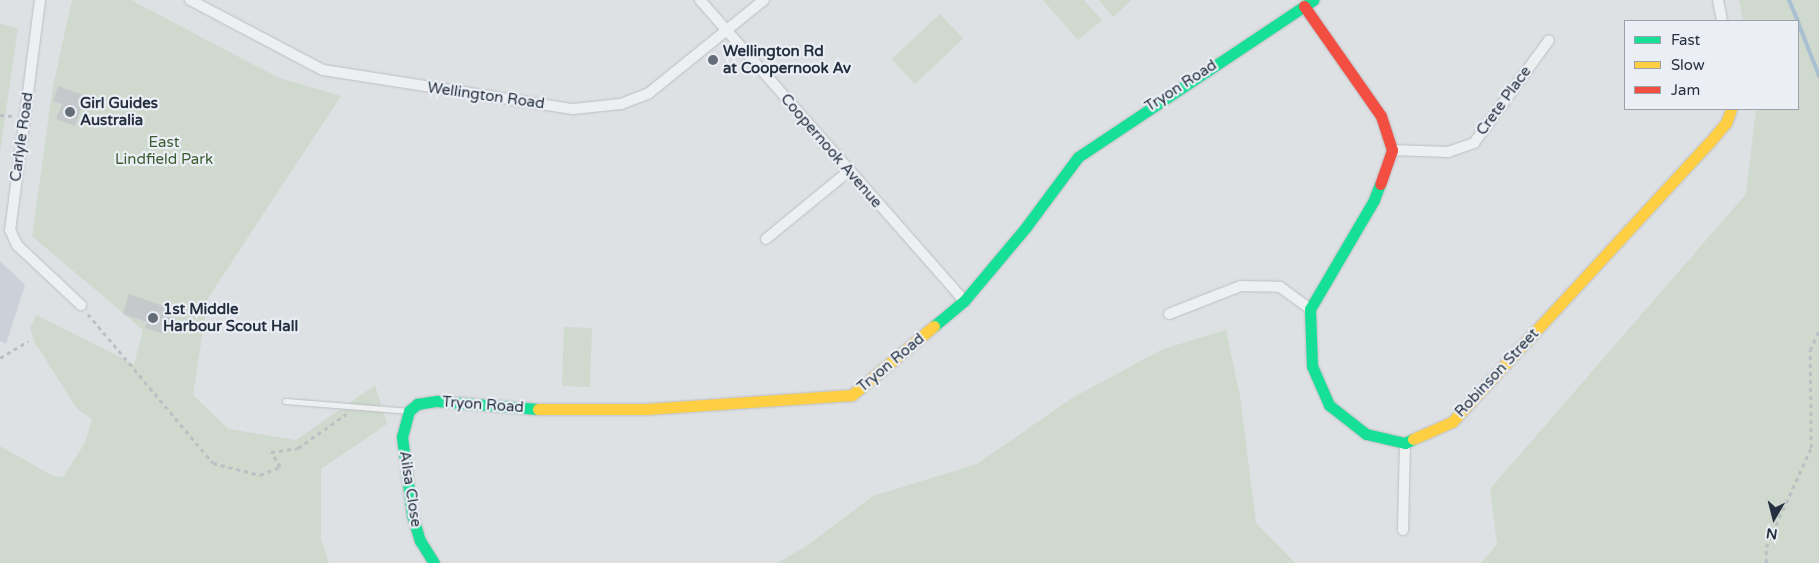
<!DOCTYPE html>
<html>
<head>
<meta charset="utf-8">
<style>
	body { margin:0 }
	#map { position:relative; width:1819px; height:563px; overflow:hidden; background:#dee1e4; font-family:"Varela Round",sans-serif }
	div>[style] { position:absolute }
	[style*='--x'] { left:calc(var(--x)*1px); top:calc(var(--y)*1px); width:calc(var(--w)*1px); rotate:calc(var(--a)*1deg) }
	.built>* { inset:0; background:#cbd1d8 }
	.green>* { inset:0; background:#cfd9ce; transform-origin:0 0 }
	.stream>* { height:4px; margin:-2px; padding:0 2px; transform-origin:2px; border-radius:2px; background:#a9bfd2 }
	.building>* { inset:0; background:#c6c9cc }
	.path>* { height:2.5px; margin-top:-1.25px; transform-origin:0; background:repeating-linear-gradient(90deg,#bcbfc3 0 4px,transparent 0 8px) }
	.roads { filter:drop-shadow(0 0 1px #bcbfc2) drop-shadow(0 0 1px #bcbfc2) }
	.lane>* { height:5px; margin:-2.5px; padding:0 2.5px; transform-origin:2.5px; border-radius:2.5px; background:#edeff1 }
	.street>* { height:10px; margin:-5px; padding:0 5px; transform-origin:5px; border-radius:5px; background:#edeff1 }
	.fast>* { height:11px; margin:-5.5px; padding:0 5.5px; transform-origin:5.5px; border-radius:5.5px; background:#16e098 }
	.slow>* { height:11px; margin:-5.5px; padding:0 5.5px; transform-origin:5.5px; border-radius:5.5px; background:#ffcf43 }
	.jam>* { height:11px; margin:-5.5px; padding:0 5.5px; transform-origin:5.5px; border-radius:5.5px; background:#f24e42 }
	.dots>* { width:14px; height:14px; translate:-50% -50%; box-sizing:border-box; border:2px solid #ebeff5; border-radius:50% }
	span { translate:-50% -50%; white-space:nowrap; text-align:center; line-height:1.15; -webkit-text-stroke:4.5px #ebeff5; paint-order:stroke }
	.poi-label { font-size:15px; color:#242f3f; font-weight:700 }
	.left { translate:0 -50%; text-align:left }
	.street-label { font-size:15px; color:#242f3f }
	.park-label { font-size:15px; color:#3a5c30 }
	.legend { position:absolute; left:1624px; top:20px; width:175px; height:90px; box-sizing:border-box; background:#ebeff5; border:1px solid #9ba2ac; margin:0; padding:6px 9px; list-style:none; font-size:15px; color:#242f3f }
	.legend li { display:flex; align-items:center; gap:10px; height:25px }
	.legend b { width:25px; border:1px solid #9ba2ac }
	.north { position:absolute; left:1749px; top:493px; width:50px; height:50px; -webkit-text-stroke:4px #ebeff5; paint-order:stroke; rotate:188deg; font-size:14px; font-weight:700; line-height:20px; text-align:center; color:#242f3f }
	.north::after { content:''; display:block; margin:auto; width:18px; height:22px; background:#242f3f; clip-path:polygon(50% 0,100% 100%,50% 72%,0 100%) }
</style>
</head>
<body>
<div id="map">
	<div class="built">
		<i style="clip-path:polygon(0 261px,25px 285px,6px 344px,0 341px)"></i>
	</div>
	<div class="green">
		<i style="clip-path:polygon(72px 0,131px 0,279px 78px,341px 96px,208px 298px,193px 395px,228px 429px,296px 440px,375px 385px,387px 424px,321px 469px,321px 539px,329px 563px,0 563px,0 446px,53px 476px,63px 477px,85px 443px,92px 419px,77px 409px,34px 341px,30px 328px,36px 315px,134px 364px,143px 330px,32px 236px,53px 86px)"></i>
		<i style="clip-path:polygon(1043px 0,1084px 0,1102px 20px,1078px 40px)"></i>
		<i style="clip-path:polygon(1099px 0,1132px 0,1113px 17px)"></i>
		<i style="clip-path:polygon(1739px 0,1819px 0,1819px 563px,1481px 563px,1497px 544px,1490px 489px,1746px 194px,1756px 109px,1798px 109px,1798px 21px,1743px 21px)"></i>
		<i style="left:940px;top:14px;width:34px;height:66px;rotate:47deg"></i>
		<i style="clip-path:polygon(0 24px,18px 28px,0 152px)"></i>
		<i style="left:564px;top:327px;width:28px;height:59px;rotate:2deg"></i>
		<i style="clip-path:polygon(1226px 330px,1240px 396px,1256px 523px,1295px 563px,777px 563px,805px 547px,873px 496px,977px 464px,1072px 398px,1163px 349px)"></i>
	</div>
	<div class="stream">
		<i style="--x:1789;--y:0;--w:23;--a:67"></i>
		<i style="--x:1798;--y:22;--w:58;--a:68.7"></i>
	</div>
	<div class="building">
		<i style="clip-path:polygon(58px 86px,86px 96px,75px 126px,56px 119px,62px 104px,53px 101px)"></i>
		<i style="clip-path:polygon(129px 294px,175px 310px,166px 334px,145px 328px,147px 322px,123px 314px)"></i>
	</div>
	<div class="path">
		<i style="--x:0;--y:115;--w:13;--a:4"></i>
		<i style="--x:88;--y:314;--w:194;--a:50"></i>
		<i style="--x:213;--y:463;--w:49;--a:14.3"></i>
		<i style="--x:260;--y:475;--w:22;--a:-22"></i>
		<i style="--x:280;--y:467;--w:17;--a:-121"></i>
		<i style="--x:271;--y:452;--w:27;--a:-8"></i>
		<i style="--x:298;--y:448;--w:59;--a:-35.3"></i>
		<i style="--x:0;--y:358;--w:33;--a:-31"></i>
		<i style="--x:1766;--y:563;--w:16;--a:-90"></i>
		<i style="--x:1766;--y:547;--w:109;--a:-65.6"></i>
		<i style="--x:1811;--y:448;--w:98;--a:-90.6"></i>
		<i style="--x:1810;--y:350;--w:21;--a:-65"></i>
	</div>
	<div class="roads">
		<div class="lane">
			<i style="--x:285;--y:401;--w:123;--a:4.6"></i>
		</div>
		<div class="street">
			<i style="--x:40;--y:0;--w:232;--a:97.4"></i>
			<i style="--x:10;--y:230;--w:17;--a:65"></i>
			<i style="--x:17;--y:245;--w:88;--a:43.2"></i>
			<i style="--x:190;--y:0;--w:150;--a:27.8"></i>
			<i style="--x:323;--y:70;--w:253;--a:8.9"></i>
			<i style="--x:573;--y:109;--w:48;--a:-5.9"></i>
			<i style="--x:621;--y:104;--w:30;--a:-21"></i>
			<i style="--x:649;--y:93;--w:148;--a:-39"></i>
			<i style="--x:700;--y:0;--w:400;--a:48.7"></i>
			<i style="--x:1718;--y:0;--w:21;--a:79"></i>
			<i style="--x:1392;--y:150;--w:56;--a:2"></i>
			<i style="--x:1448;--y:152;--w:28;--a:-19"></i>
			<i style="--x:1474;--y:143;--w:127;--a:-53.9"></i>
			<i style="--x:766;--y:239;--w:107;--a:-39.3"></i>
			<i style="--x:1169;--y:314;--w:77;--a:-21.3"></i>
			<i style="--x:1241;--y:286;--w:39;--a:1"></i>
			<i style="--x:1280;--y:287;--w:37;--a:36"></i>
			<i style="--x:1403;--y:530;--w:87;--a:-88.7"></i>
		</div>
		<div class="fast">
			<i style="--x:1380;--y:184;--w:17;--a:111"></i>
			<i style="--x:1374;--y:200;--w:126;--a:120.4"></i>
			<i style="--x:1310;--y:309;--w:57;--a:88"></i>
			<i style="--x:1312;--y:366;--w:43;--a:66.4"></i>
			<i style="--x:1329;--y:405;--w:47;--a:38.1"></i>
			<i style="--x:1366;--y:434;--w:40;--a:13"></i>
			<i style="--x:1405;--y:443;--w:9;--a:-27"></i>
			<i style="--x:934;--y:326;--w:39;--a:-40"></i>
			<i style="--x:964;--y:301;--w:97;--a:-50"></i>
			<i style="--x:1026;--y:227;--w:87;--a:-53.4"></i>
			<i style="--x:1078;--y:157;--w:283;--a:-33.7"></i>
			<i style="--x:434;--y:563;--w:26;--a:-122"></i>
			<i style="--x:420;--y:541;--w:28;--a:-107"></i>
			<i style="--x:412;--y:514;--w:78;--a:-97.4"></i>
			<i style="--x:402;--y:437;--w:27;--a:-75"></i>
			<i style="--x:409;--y:411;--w:11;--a:-41"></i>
			<i style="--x:417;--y:404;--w:20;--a:-9"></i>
			<i style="--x:437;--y:401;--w:101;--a:4.5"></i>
		</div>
		<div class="slow">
			<i style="--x:538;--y:409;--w:108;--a:0"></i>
			<i style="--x:646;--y:409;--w:206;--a:-3.9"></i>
			<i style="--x:852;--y:395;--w:107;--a:-40.1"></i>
			<i style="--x:1413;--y:439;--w:43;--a:-23.6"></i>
			<i style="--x:1452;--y:422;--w:379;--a:-47.4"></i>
			<i style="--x:1709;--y:143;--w:26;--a:-50"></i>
			<i style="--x:1726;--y:123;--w:15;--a:-70"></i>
		</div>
		<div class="jam">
			<i style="--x:1304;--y:6;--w:134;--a:55"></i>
			<i style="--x:1381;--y:116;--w:36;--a:72"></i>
			<i style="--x:1392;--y:150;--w:36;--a:109"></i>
		</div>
	</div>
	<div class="dots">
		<i style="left:713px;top:60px;background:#656d79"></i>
		<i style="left:70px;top:112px;background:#656d79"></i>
		<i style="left:153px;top:318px;background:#656d79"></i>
	</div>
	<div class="poi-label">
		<span class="left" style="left:723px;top:60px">Wellington Rd<br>at Coopernook Av</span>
		<span class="left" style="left:80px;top:112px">Girl Guides<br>Australia</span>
		<span class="left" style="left:163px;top:318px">1st Middle<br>Harbour Scout Hall</span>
	</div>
	<div class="street-label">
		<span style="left:1181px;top:86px;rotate:-33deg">Tryon Road</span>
		<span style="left:486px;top:96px;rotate:8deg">Wellington Road</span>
		<span style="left:1504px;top:101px;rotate:-54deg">Crete Place</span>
		<span style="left:22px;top:137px;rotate:-82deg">Carlyle Road</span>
		<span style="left:831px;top:151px;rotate:49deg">Coopernook Avenue</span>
		<span style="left:891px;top:363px;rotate:-40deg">Tryon Road</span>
		<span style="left:1497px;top:373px;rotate:-47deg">Robinson Street</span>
		<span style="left:483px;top:405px;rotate:4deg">Tryon Road</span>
		<span style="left:410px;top:489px;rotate:81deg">Ailsa Close</span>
	</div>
	<div class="park-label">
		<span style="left:164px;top:151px">East<br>Lindfield Park</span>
	</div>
	<ul class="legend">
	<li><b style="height:6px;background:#16e098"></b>Fast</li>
	<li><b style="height:6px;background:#ffcf43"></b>Slow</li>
	<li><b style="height:6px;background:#f24e42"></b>Jam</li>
	</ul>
	<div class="north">N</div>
</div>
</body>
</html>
